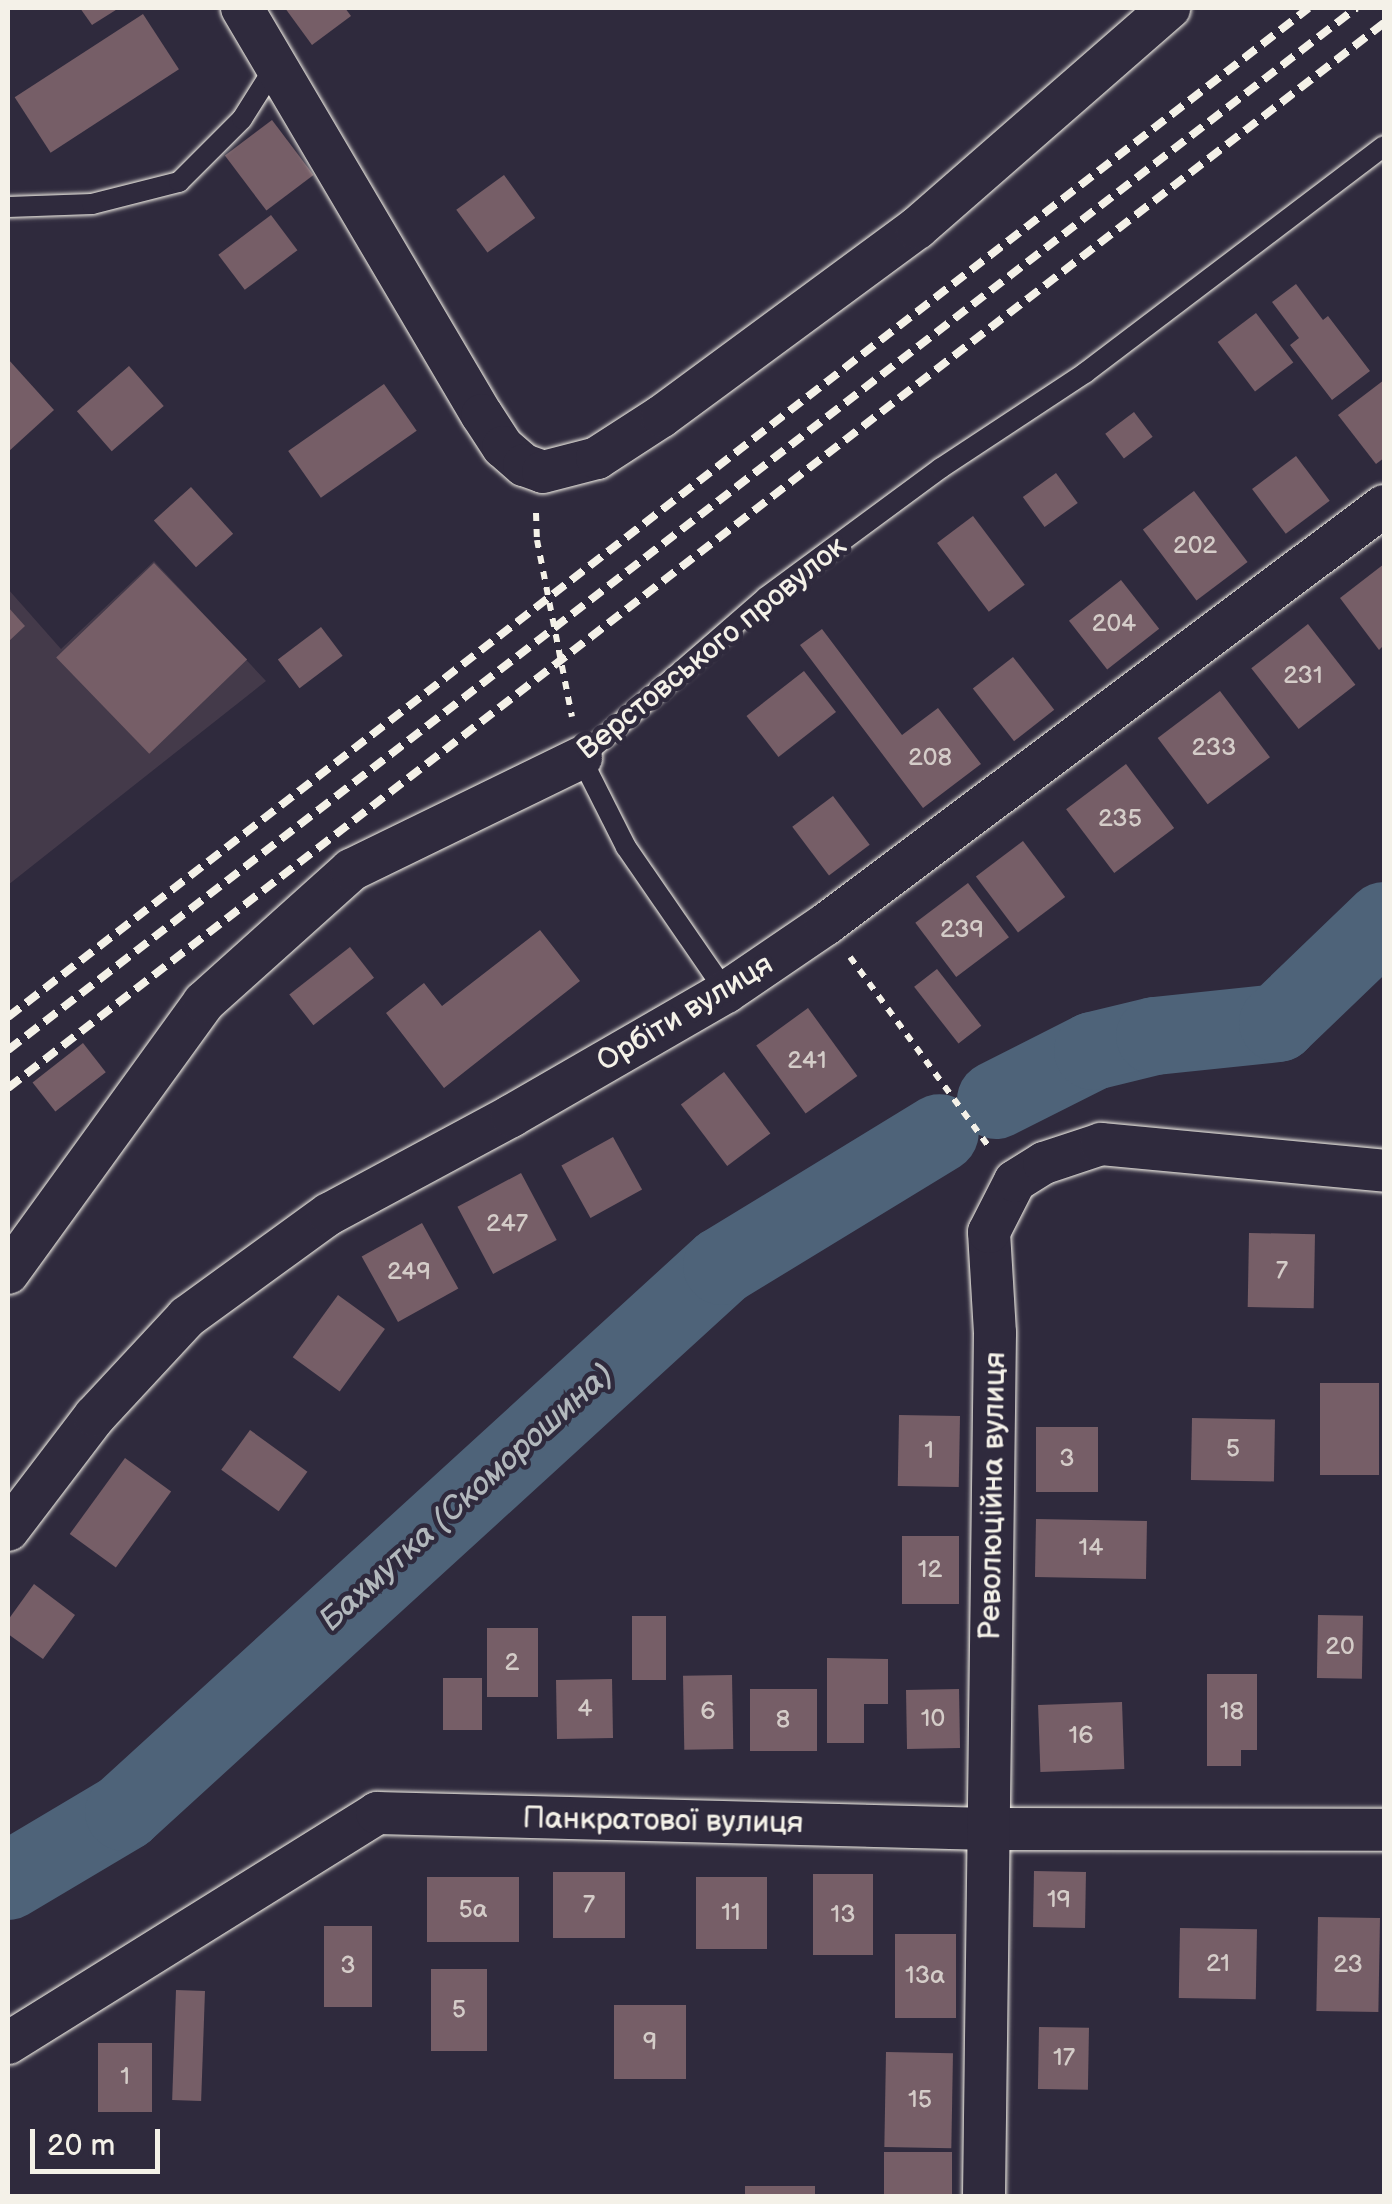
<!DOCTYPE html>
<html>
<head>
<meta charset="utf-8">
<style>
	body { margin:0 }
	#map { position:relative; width:1392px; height:2204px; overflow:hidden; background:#2f2a3d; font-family:"Balsamiq Sans",sans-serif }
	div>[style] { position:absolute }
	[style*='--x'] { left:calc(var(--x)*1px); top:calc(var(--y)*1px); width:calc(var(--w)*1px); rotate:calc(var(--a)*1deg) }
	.built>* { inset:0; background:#443a4a }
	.river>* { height:78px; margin:-39px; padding:0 39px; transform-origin:39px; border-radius:39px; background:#4e6379 }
	.building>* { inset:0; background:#765e67; transform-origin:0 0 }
	.path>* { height:6px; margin-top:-3px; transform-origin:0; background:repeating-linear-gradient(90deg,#f4f1e8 0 8px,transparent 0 16px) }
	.roads { filter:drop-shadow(0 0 2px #f4f1e8) drop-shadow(0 0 2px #f4f1e8) }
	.lane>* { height:20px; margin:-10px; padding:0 10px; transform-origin:10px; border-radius:10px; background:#2f2a3d }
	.street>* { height:42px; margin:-21px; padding:0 21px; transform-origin:21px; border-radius:21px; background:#2f2a3d }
	.rail>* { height:8px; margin-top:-4px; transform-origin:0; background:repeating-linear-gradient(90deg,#f4f1e8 0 15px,transparent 0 23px) }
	span { translate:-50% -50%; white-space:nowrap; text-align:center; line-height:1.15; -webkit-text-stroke:9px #2f2a3d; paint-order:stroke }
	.number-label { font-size:25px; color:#d4ccc8 }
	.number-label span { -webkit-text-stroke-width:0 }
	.street-label { font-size:30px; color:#f4f1e8 }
	.water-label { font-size:32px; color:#b2b8bc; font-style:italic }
	.frame { position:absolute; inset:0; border:10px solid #f4f1e8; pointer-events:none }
	.scale { position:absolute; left:30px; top:2129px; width:130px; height:45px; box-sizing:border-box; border:5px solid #f4f1e8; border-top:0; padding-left:12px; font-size:30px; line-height:35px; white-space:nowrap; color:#f4f1e8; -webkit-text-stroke:8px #2f2a3d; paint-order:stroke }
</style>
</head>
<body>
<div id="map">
	<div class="built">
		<i style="clip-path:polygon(154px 561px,266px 681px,8px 885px,8px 589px,61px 649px)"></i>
	</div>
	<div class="river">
		<i style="--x:996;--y:1100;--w:109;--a:-26.8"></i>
		<i style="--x:1093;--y:1051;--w:64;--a:-13.6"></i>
		<i style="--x:1155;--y:1036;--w:124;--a:-6"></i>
		<i style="--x:1278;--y:1023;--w:147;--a:-43.9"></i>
		<i style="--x:8;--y:1881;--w:135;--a:-30.7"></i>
		<i style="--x:124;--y:1812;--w:810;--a:-42.4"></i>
		<i style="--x:722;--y:1266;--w:255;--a:-31.4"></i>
	</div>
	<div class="building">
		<i style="clip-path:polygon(80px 8px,119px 8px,92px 25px)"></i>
		<i style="clip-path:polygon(285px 8px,345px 8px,351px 16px,312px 45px)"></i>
		<i style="left:143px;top:14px;width:66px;height:153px;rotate:57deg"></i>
		<i style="left:272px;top:120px;width:69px;height:59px;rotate:53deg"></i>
		<i style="left:504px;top:175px;width:53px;height:59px;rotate:54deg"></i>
		<i style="left:271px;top:215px;width:44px;height:66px;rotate:53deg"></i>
		<i style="clip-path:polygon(1296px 284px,1323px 320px,1328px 316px,1370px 371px,1332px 400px,1290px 345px,1299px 338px,1272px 302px)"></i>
		<i style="left:1256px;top:313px;width:62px;height:48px;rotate:53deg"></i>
		<i style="clip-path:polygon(8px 359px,54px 410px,8px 452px)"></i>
		<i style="left:129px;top:366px;width:53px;height:69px;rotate:49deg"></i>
		<i style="clip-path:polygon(1384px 380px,1384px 458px,1376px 464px,1338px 415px)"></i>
		<i style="left:384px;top:384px;width:57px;height:117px;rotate:55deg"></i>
		<i style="left:1134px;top:412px;width:31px;height:36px;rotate:53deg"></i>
		<i style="left:1296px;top:456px;width:56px;height:55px;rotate:53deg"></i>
		<i style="left:1056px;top:473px;width:37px;height:41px;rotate:54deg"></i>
		<i style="left:191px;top:487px;width:63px;height:50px;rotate:48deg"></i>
		<i style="left:1194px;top:491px;width:89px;height:64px;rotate:53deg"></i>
		<i style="left:973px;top:516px;width:86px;height:45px;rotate:53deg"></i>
		<i style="left:154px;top:563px;width:134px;height:136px;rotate:46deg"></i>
		<i style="clip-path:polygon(1384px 564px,1384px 645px,1379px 650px,1340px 598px)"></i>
		<i style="left:1121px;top:580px;width:62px;height:66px;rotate:52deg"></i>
		<i style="clip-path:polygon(8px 607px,25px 626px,8px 642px)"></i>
		<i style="left:1308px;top:624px;width:77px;height:72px;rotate:52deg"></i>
		<i style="left:321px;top:627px;width:36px;height:54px;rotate:53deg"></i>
		<i style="clip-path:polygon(822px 629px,902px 735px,938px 708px,981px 764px,923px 808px,800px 645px)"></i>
		<i style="left:1013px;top:657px;width:67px;height:51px;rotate:52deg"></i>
		<i style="left:804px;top:671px;width:52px;height:73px;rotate:52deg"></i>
		<i style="left:1220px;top:691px;width:83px;height:78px;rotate:53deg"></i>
		<i style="left:1126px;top:764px;width:80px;height:75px;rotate:53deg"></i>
		<i style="left:833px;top:796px;width:61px;height:51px;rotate:53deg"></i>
		<i style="left:1023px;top:841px;width:70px;height:59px;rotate:53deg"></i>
		<i style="left:968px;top:883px;width:68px;height:66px;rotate:53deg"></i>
		<i style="clip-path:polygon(540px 930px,580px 981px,444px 1088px,386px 1013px,424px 983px,442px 1006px)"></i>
		<i style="left:350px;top:947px;width:39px;height:77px;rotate:52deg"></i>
		<i style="left:937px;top:969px;width:72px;height:29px;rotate:52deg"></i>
		<i style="left:808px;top:1008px;width:84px;height:64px;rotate:54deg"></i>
		<i style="left:83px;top:1043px;width:37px;height:64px;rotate:52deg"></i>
		<i style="left:724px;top:1072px;width:77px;height:54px;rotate:53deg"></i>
		<i style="left:613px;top:1137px;width:60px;height:59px;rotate:61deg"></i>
		<i style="left:521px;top:1173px;width:76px;height:72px;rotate:62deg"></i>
		<i style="left:422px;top:1223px;width:75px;height:69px;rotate:61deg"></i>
		<i style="left:1249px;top:1233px;width:66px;height:74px;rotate:1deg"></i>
		<i style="left:338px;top:1295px;width:58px;height:77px;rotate:36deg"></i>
		<i style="left:1320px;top:1383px;width:59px;height:92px"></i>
		<i style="left:899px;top:1415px;width:61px;height:71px;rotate:1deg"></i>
		<i style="left:1192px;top:1418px;width:83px;height:62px;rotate:1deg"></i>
		<i style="left:1036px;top:1427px;width:62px;height:65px"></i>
		<i style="left:250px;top:1430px;width:71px;height:49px;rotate:36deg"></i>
		<i style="left:125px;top:1458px;width:57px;height:94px;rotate:36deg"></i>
		<i style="left:1036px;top:1519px;width:111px;height:58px;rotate:1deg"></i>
		<i style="left:902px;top:1536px;width:57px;height:68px"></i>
		<i style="clip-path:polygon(34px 1584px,75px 1615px,43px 1659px,8px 1634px,8px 1620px)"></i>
		<i style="left:1318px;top:1615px;width:45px;height:63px;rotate:1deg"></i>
		<i style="left:632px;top:1616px;width:34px;height:64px"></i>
		<i style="left:487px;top:1628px;width:51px;height:69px"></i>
		<i style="clip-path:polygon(827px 1658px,888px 1659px,888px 1704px,864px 1704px,864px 1743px,827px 1743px)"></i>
		<i style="clip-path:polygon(1207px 1674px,1257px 1674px,1257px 1750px,1241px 1750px,1241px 1766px,1207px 1766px)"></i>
		<i style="left:732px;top:1675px;width:74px;height:49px;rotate:89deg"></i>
		<i style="left:443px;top:1678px;width:39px;height:52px"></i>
		<i style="left:612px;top:1679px;width:59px;height:56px;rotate:89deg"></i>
		<i style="left:750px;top:1689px;width:67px;height:62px"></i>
		<i style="left:959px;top:1689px;width:59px;height:53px;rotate:89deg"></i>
		<i style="left:1122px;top:1702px;width:67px;height:84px;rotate:88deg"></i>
		<i style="left:1034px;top:1871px;width:52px;height:56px;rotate:1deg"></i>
		<i style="left:553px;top:1872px;width:72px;height:66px"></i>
		<i style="left:813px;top:1874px;width:60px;height:81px"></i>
		<i style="left:427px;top:1877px;width:92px;height:65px"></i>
		<i style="left:696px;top:1877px;width:71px;height:72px"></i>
		<i style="left:1318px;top:1917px;width:62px;height:94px;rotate:1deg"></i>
		<i style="left:324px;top:1926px;width:48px;height:81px"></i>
		<i style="left:1180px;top:1928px;width:77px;height:70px;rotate:1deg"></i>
		<i style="left:895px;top:1934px;width:61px;height:84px"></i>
		<i style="left:487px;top:1969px;width:82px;height:56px;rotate:90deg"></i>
		<i style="left:176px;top:1990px;width:29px;height:110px;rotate:2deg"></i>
		<i style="left:614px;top:2005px;width:72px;height:74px"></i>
		<i style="left:1039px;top:2027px;width:50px;height:62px;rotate:1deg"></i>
		<i style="left:98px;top:2043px;width:54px;height:69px"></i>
		<i style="left:886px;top:2052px;width:67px;height:95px;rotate:1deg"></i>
		<i style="left:884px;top:2152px;width:68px;height:44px"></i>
		<i style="left:745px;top:2186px;width:70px;height:10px"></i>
	</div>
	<div class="path">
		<i style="--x:536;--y:513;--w:27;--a:88"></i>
		<i style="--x:537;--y:540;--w:180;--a:78.8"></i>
		<i style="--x:850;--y:957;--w:237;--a:53.8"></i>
	</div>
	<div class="roads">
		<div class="lane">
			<i style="--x:8;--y:207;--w:84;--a:-2"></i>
			<i style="--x:92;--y:204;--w:90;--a:-14.2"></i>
			<i style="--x:179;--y:182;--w:89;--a:-45"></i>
			<i style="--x:242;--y:119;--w:64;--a:-57.8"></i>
			<i style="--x:726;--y:992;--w:176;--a:-124.6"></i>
			<i style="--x:626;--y:847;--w:100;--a:-116.8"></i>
			<i style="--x:581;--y:758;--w:245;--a:-41"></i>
			<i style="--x:766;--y:597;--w:217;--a:-36.4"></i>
			<i style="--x:941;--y:468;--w:173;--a:-33.4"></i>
			<i style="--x:1085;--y:373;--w:375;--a:-37.2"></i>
		</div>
		<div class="street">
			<i style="--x:242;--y:8;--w:472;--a:59.5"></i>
			<i style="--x:482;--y:415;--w:38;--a:57"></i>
			<i style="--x:503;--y:447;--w:28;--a:41"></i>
			<i style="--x:524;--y:465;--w:20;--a:20"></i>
			<i style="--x:543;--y:472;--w:56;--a:-14.5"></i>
			<i style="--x:597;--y:458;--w:77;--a:-32.9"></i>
			<i style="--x:662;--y:416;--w:317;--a:-36.4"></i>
			<i style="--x:917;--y:228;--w:335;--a:-41.1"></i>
			<i style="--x:8;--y:1273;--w:334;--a:-54.1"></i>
			<i style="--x:204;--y:1002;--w:198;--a:-41.9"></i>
			<i style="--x:351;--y:870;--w:256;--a:-26"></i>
			<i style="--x:8;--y:1530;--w:143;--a:-52.7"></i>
			<i style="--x:95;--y:1416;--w:135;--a:-47.1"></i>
			<i style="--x:187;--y:1317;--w:175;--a:-36"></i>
			<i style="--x:329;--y:1214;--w:207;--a:-28.3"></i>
			<i style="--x:511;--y:1116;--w:248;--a:-30"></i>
			<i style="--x:726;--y:992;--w:121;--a:-34.2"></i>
			<i style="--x:826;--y:924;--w:697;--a:-36.84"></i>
			<i style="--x:8;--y:2043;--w:435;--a:-31.9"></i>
			<i style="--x:377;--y:1813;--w:611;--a:1.5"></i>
			<i style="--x:988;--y:1829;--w:396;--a:0.1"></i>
			<i style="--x:984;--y:2196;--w:863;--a:-89.27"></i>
			<i style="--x:995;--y:1333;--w:101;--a:-93.4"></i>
			<i style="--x:989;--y:1232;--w:57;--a:-63"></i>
			<i style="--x:1015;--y:1181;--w:34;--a:-32"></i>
			<i style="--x:1044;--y:1163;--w:60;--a:-18.4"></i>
			<i style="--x:1101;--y:1144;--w:284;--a:5.4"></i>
		</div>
	</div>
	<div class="rail">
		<i style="--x:8;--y:1017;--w:1646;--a:-37.8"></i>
		<i style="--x:8;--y:1050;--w:1704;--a:-37.7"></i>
		<i style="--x:8;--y:1088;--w:1740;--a:-37.74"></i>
	</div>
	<div class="number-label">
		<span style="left:1195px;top:546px">202</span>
		<span style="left:1114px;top:624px">204</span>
		<span style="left:1303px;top:676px">231</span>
		<span style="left:1214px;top:748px">233</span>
		<span style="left:930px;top:758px">208</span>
		<span style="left:1120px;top:819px">235</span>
		<span style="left:962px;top:930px">239</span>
		<span style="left:807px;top:1061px">241</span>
		<span style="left:507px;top:1224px">247</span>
		<span style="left:1282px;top:1271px">7</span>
		<span style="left:409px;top:1272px">249</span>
		<span style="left:1233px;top:1449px">5</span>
		<span style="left:929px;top:1451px">1</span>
		<span style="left:1067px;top:1459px">3</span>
		<span style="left:1091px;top:1548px">14</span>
		<span style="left:930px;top:1570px">12</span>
		<span style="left:1340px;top:1647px">20</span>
		<span style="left:512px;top:1663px">2</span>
		<span style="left:585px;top:1709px">4</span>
		<span style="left:708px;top:1712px">6</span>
		<span style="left:1232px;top:1712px">18</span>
		<span style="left:933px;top:1719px">10</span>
		<span style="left:783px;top:1720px">8</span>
		<span style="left:1081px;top:1736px">16</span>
		<span style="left:1059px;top:1900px">19</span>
		<span style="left:589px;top:1905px">7</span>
		<span style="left:473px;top:1910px">5а</span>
		<span style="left:731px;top:1913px">11</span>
		<span style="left:843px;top:1915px">13</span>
		<span style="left:1218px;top:1964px">21</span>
		<span style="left:1348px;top:1965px">23</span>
		<span style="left:348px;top:1966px">3</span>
		<span style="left:925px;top:1976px">13а</span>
		<span style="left:459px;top:2010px">5</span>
		<span style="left:650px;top:2042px">9</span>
		<span style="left:1064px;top:2058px">17</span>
		<span style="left:125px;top:2077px">1</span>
		<span style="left:920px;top:2100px">15</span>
	</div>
	<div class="street-label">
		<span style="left:712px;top:648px;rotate:-39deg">Верстовського провулок</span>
		<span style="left:685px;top:1013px;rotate:-31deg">Орбіти вулиця</span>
		<span style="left:993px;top:1496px;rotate:-89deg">Революційна вулиця</span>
		<span style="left:663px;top:1821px;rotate:1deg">Панкратової вулиця</span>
	</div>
	<div class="water-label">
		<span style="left:467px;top:1498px;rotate:-42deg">Бахмутка (Скоморошина)</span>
	</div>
	<div class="frame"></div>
	<div class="scale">20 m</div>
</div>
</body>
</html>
